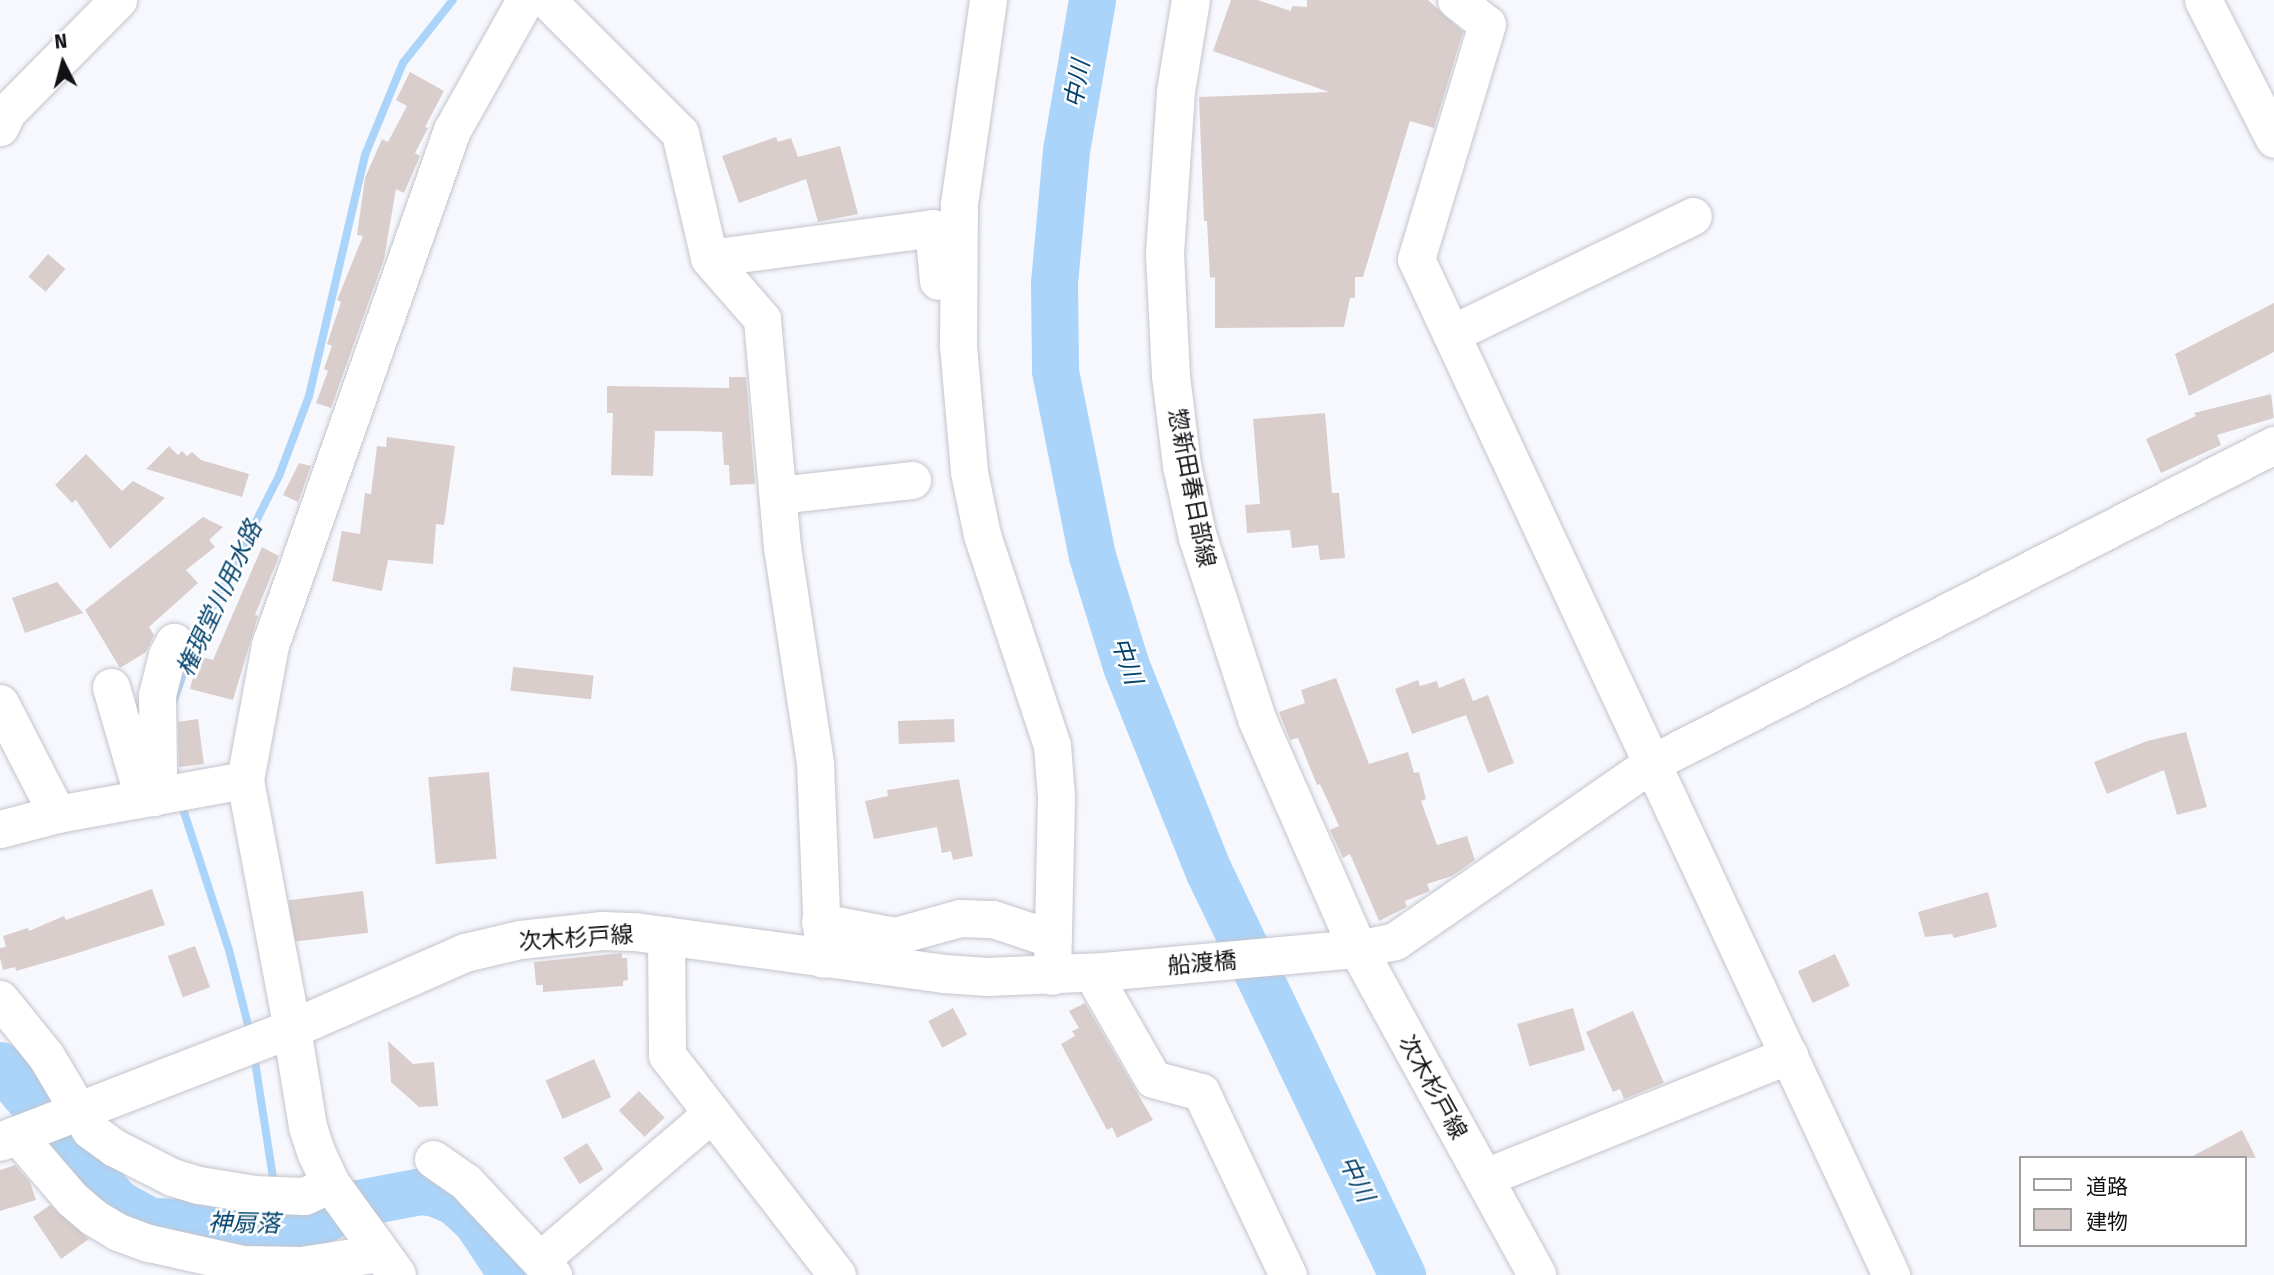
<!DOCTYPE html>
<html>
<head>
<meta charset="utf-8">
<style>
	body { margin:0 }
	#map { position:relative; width:2274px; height:1275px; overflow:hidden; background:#f7f8fd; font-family:"Fira Sans","Noto Sans JP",sans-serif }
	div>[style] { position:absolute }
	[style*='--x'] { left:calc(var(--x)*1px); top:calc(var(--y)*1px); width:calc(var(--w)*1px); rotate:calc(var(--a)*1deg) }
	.stream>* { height:8px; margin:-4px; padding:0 4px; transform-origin:4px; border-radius:4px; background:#aad4fa }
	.river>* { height:47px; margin:-23.5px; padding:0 23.5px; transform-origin:23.5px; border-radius:23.5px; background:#aad4fa }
	.building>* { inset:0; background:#d9cecc; transform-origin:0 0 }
	.roads { filter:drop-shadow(0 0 2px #c3c4cd) drop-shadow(0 0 2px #c3c4cd) }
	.minor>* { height:37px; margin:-18.5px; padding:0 18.5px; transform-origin:18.5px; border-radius:18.5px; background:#fff }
	.major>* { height:38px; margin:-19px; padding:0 19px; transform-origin:19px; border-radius:19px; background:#fff }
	span { translate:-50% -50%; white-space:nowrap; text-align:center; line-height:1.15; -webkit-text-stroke:5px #fff; paint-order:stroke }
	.street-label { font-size:23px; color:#111215 }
	.water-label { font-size:24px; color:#03436e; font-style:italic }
	.legend { position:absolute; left:2019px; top:1156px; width:228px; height:91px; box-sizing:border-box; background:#fff; border:2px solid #a0a0a1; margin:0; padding:9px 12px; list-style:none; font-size:21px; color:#111215 }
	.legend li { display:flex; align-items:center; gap:14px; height:35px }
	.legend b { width:35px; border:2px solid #a0a0a1 }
	.north { position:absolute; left:28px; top:28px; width:70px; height:70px; -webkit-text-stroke:5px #fff; paint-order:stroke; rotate:354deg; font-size:19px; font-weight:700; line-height:28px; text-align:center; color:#111215 }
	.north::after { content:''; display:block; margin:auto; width:24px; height:32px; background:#111215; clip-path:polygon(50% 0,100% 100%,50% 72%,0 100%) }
</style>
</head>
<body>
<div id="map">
	<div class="stream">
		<i style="--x:173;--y:703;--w:58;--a:-70.9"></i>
		<i style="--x:192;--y:648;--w:193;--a:-63.2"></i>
		<i style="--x:279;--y:476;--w:85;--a:-69.4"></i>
		<i style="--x:309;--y:396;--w:247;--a:-76.9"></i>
		<i style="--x:365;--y:155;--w:100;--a:-67.6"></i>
		<i style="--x:403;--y:63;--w:80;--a:-51.6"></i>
		<i style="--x:180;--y:800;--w:158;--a:71.9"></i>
		<i style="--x:229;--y:950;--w:89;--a:75.7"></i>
		<i style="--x:254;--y:1055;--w:131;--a:81.2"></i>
		<i style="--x:289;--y:1208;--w:28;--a:38"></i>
		<i style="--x:311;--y:1225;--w:33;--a:50"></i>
	</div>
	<div class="river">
		<i style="--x:1092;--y:0;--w:153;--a:99.8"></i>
		<i style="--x:1066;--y:151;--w:133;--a:95.2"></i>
		<i style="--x:1054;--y:283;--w:88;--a:89.3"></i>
		<i style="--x:1055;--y:371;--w:189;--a:78.7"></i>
		<i style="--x:1092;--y:556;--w:115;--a:72.8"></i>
		<i style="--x:1126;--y:666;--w:222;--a:68.1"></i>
		<i style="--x:1209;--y:872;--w:447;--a:64.4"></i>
		<i style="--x:0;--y:1065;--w:180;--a:49.7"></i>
		<i style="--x:116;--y:1202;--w:39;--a:29"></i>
		<i style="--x:150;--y:1221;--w:161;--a:1.4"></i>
		<i style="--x:311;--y:1225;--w:52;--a:-25.1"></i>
		<i style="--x:358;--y:1203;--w:64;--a:-10.8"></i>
		<i style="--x:421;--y:1191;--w:14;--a:8"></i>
		<i style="--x:435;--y:1193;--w:21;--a:23"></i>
		<i style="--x:454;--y:1201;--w:30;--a:42"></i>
		<i style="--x:476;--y:1221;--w:65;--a:56.3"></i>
	</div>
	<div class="building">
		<i style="clip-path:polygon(1231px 0,1258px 0,1291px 11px,1292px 6px,1307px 7px,1307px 0,1428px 0,1463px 32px,1434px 128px,1410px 121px,1363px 277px,1355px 277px,1355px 298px,1350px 298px,1344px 327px,1215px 328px,1215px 277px,1210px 278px,1207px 221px,1204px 221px,1199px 97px,1329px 92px,1213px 51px)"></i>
		<i style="clip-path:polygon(410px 72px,444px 91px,425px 127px,428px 128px,415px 153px,420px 156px,404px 193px,396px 189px,384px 259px,331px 408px,316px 403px,328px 371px,324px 369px,332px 346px,327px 344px,341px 302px,337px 300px,363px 236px,357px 235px,365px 178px,382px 139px,388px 142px,407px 106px,396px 100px)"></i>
		<i style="clip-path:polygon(776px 137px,778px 142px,791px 138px,798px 157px,840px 146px,858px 214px,818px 222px,806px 179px,739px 203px,722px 156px)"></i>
		<i style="left:48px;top:254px;width:23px;height:30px;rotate:41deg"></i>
		<i style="clip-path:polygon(2274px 303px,2274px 352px,2189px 396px,2175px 354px)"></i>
		<i style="clip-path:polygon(729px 377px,746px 377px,755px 484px,730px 485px,729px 465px,724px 465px,722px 432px,696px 431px,655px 431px,653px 476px,611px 475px,613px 413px,607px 413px,607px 386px,729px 388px)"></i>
		<i style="clip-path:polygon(2271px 394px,2274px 418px,2217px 435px,2221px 445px,2161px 473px,2146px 439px,2196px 416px,2194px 413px)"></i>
		<i style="clip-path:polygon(1325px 413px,1332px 493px,1339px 493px,1345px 558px,1320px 560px,1318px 545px,1292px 548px,1290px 530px,1247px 533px,1245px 505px,1260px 504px,1253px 419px)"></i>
		<i style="clip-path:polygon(387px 437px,455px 446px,444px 525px,436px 524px,433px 564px,388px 560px,382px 591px,332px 581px,342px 531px,360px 534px,365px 493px,371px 494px,377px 446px,386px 447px)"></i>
		<i style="clip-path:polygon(169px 446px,178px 455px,182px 451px,187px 456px,192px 452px,201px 460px,249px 474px,242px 497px,146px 469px)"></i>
		<i style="clip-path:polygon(86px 454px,122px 491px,133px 481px,165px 498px,110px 549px,76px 500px,72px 503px,55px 485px)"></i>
		<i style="clip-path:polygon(299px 463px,311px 466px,298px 502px,283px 495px)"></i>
		<i style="clip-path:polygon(203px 517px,223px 527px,209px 540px,215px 547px,186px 570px,198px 583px,149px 627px,154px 635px,146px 652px,120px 668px,85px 610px)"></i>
		<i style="clip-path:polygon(262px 547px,279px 556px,255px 615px,258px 616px,233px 700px,190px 689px,198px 656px,213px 660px)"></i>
		<i style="clip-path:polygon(57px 582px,83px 613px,25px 633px,12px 598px)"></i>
		<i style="left:513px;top:667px;width:81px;height:24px;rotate:6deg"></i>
		<i style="clip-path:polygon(1336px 678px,1369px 764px,1408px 752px,1414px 773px,1419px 772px,1426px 799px,1421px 801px,1437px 845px,1467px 836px,1475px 860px,1452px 876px,1427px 884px,1430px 891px,1405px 901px,1407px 907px,1379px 921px,1350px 854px,1343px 858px,1330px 830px,1339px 826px,1320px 784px,1317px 785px,1298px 738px,1290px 740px,1279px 712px,1305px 703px,1301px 690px)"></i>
		<i style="clip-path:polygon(1464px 678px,1473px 701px,1488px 695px,1514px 763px,1488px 773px,1466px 715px,1412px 734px,1395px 689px,1418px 680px,1420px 686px,1437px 681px,1439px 688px)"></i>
		<i style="clip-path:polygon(198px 719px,204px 764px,179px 767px,178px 722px)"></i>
		<i style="left:954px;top:719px;width:23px;height:56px;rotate:88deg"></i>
		<i style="clip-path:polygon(2186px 732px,2207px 807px,2177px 815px,2164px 770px,2107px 794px,2094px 762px,2147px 741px)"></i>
		<i style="left:489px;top:772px;width:87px;height:61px;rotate:85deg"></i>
		<i style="clip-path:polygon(959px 779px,973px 856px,953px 860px,951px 851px,942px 853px,937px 827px,874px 839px,865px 801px,888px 796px,887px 790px)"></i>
		<i style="clip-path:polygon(152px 889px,165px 925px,68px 956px,16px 971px,15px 967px,3px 970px,0 958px,0 948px,6px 947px,3px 936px,28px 928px,29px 931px,64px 916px,66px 920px)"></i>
		<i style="left:363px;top:891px;width:42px;height:75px;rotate:83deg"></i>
		<i style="clip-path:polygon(1988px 892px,1997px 927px,1954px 938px,1952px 934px,1925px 937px,1918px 912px)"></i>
		<i style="left:195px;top:946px;width:44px;height:29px;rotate:70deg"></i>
		<i style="clip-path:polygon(622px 953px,622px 958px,627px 958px,628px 980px,623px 981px,623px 986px,543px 992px,543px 985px,536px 985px,534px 962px)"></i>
		<i style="left:1835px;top:954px;width:35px;height:41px;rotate:65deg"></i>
		<i style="clip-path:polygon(1085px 1003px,1153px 1120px,1117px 1138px,1112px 1127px,1107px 1130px,1061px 1044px,1075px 1036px,1072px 1031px,1079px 1028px,1069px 1011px)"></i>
		<i style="left:953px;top:1008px;width:30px;height:28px;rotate:62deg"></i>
		<i style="left:1573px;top:1008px;width:44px;height:58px;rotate:74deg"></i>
		<i style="clip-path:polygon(1633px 1011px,1664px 1083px,1624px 1099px,1620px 1089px,1613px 1092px,1586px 1032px)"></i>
		<i style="clip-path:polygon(388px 1041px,413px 1064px,434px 1062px,438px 1106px,419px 1107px,391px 1082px)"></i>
		<i style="left:594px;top:1059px;width:42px;height:53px;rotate:66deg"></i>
		<i style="left:639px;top:1091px;width:37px;height:28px;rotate:46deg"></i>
		<i style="clip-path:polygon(2242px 1130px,2256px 1158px,2189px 1158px)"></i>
		<i style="left:587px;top:1143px;width:31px;height:28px;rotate:58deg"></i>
		<i style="clip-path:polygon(15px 1165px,30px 1182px,36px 1200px,0 1211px,0 1170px)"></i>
		<i style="clip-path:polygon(50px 1205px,89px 1239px,61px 1259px,33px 1217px)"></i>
	</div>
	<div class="roads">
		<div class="minor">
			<i style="--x:547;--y:0;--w:188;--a:45"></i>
			<i style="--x:680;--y:133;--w:128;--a:76.9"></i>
			<i style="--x:709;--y:258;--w:81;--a:49"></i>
			<i style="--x:762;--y:319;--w:229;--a:85"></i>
			<i style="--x:782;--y:547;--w:219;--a:81.3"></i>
			<i style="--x:815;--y:763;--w:196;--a:87.7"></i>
			<i style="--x:988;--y:0;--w:207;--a:98.1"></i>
			<i style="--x:959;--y:205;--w:140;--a:90.4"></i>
			<i style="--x:958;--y:345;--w:127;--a:85"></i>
			<i style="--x:969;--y:472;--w:64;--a:78.3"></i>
			<i style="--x:982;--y:535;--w:221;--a:71.6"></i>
			<i style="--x:1052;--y:745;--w:52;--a:85.6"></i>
			<i style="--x:1056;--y:797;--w:179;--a:91.3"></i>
			<i style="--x:1456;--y:0;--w:39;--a:38"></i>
			<i style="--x:1487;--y:24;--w:245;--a:106.8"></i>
			<i style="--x:1416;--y:259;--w:1122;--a:64.94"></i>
			<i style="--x:2203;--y:0;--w:156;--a:62.9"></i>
			<i style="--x:0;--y:127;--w:17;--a:-65"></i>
			<i style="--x:7;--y:112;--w:158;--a:-45.3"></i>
			<i style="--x:709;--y:258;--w:226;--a:-7.6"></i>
			<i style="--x:933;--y:228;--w:53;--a:84.6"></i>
			<i style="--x:1451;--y:334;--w:269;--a:-26"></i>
			<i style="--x:778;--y:495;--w:135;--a:-6.4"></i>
			<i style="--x:111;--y:687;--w:97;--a:73.8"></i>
			<i style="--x:138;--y:780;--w:23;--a:49"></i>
			<i style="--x:0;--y:703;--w:125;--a:62.8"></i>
			<i style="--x:57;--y:814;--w:191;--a:-10.3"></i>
			<i style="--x:153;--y:797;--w:23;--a:-77"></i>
			<i style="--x:158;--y:775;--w:80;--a:-90.7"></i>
			<i style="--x:157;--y:695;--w:41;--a:-76"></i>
			<i style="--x:167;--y:655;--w:15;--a:-62"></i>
			<i style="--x:0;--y:829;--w:59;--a:-14.7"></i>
			<i style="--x:820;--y:922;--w:76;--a:10.6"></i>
			<i style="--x:895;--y:936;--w:67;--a:-15.5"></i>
			<i style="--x:960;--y:918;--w:33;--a:2"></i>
			<i style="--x:993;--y:919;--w:63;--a:18.4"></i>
			<i style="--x:666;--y:935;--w:120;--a:89.5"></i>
			<i style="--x:667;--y:1055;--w:278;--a:52.3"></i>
			<i style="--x:1358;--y:949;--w:38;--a:-12"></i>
			<i style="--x:1395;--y:941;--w:313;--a:-34.7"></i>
			<i style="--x:1652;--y:763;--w:699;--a:-27.08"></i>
			<i style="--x:1092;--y:973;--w:122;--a:60.1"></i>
			<i style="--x:1153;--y:1079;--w:50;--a:15.2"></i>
			<i style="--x:1201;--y:1092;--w:203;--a:64.6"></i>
			<i style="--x:0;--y:999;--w:73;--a:51.1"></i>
			<i style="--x:46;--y:1056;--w:86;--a:59.3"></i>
			<i style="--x:90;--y:1130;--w:31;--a:36"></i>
			<i style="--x:115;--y:1148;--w:64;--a:27"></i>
			<i style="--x:172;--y:1177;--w:28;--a:17"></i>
			<i style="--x:199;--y:1185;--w:56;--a:9.3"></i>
			<i style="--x:254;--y:1194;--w:50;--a:2.3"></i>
			<i style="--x:304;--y:1196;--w:30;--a:-24"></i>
			<i style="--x:292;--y:1029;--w:253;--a:-100.7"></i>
			<i style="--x:245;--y:780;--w:137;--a:-79.5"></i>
			<i style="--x:270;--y:645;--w:546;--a:-70.54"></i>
			<i style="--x:452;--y:130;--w:149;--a:-60.7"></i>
			<i style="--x:17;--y:1135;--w:86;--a:49.3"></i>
			<i style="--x:73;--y:1200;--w:26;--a:40"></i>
			<i style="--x:93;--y:1217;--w:29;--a:31"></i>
			<i style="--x:118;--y:1232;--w:33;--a:20"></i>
			<i style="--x:149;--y:1243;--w:96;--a:12.6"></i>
			<i style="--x:243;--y:1264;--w:58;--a:1"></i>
			<i style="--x:301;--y:1265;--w:79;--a:-8.7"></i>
			<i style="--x:433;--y:1159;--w:39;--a:35"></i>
			<i style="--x:465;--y:1181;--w:129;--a:46.9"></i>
			<i style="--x:1483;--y:1178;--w:330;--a:-21.9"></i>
			<i style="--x:540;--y:1260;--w:226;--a:-40.5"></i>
		</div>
		<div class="major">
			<i style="--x:1191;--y:0;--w:93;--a:99.3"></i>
			<i style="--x:1176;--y:92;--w:162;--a:93.9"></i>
			<i style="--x:1165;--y:254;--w:122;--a:87.2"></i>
			<i style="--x:1171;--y:376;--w:91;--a:83"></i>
			<i style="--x:1182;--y:466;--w:74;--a:77.5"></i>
			<i style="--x:1198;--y:538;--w:190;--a:71.9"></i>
			<i style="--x:1257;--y:719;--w:251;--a:66.3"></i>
			<i style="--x:1358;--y:949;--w:372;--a:61.2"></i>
			<i style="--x:292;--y:1029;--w:99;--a:80.7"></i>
			<i style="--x:308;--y:1127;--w:28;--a:72"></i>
			<i style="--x:317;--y:1154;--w:33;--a:65"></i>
			<i style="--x:331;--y:1184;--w:112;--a:54"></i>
			<i style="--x:0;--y:1142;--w:313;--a:-21.2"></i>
			<i style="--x:292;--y:1029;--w:189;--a:-23.7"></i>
			<i style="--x:465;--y:953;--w:57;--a:-13.1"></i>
			<i style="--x:521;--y:940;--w:82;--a:-6.3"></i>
			<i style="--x:603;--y:931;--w:32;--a:2"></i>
			<i style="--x:635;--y:932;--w:312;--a:7.7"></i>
			<i style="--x:944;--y:974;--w:44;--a:3.9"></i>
			<i style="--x:988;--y:977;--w:116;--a:-2.5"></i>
			<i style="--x:1104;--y:972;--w:255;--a:-5.2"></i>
		</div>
	</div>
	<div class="street-label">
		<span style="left:1192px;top:488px;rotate:79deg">惣新田春日部線</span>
		<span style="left:576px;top:938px;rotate:-4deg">次木杉戸線</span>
		<span style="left:1202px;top:963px;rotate:-5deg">船渡橋</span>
		<span style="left:1433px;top:1087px;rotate:61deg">次木杉戸線</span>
	</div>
	<div class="water-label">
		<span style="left:1078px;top:84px;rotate:-80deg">中川</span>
		<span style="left:220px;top:599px;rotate:-65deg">権現堂川用水路</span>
		<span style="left:1126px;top:661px;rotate:71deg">中川</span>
		<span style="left:1356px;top:1179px;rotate:64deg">中川</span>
		<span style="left:244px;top:1224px;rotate:1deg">神扇落</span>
	</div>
	<ul class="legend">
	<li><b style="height:9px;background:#fff"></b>道路</li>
	<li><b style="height:19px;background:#d9cecc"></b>建物</li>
	</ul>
	<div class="north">N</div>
</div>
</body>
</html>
